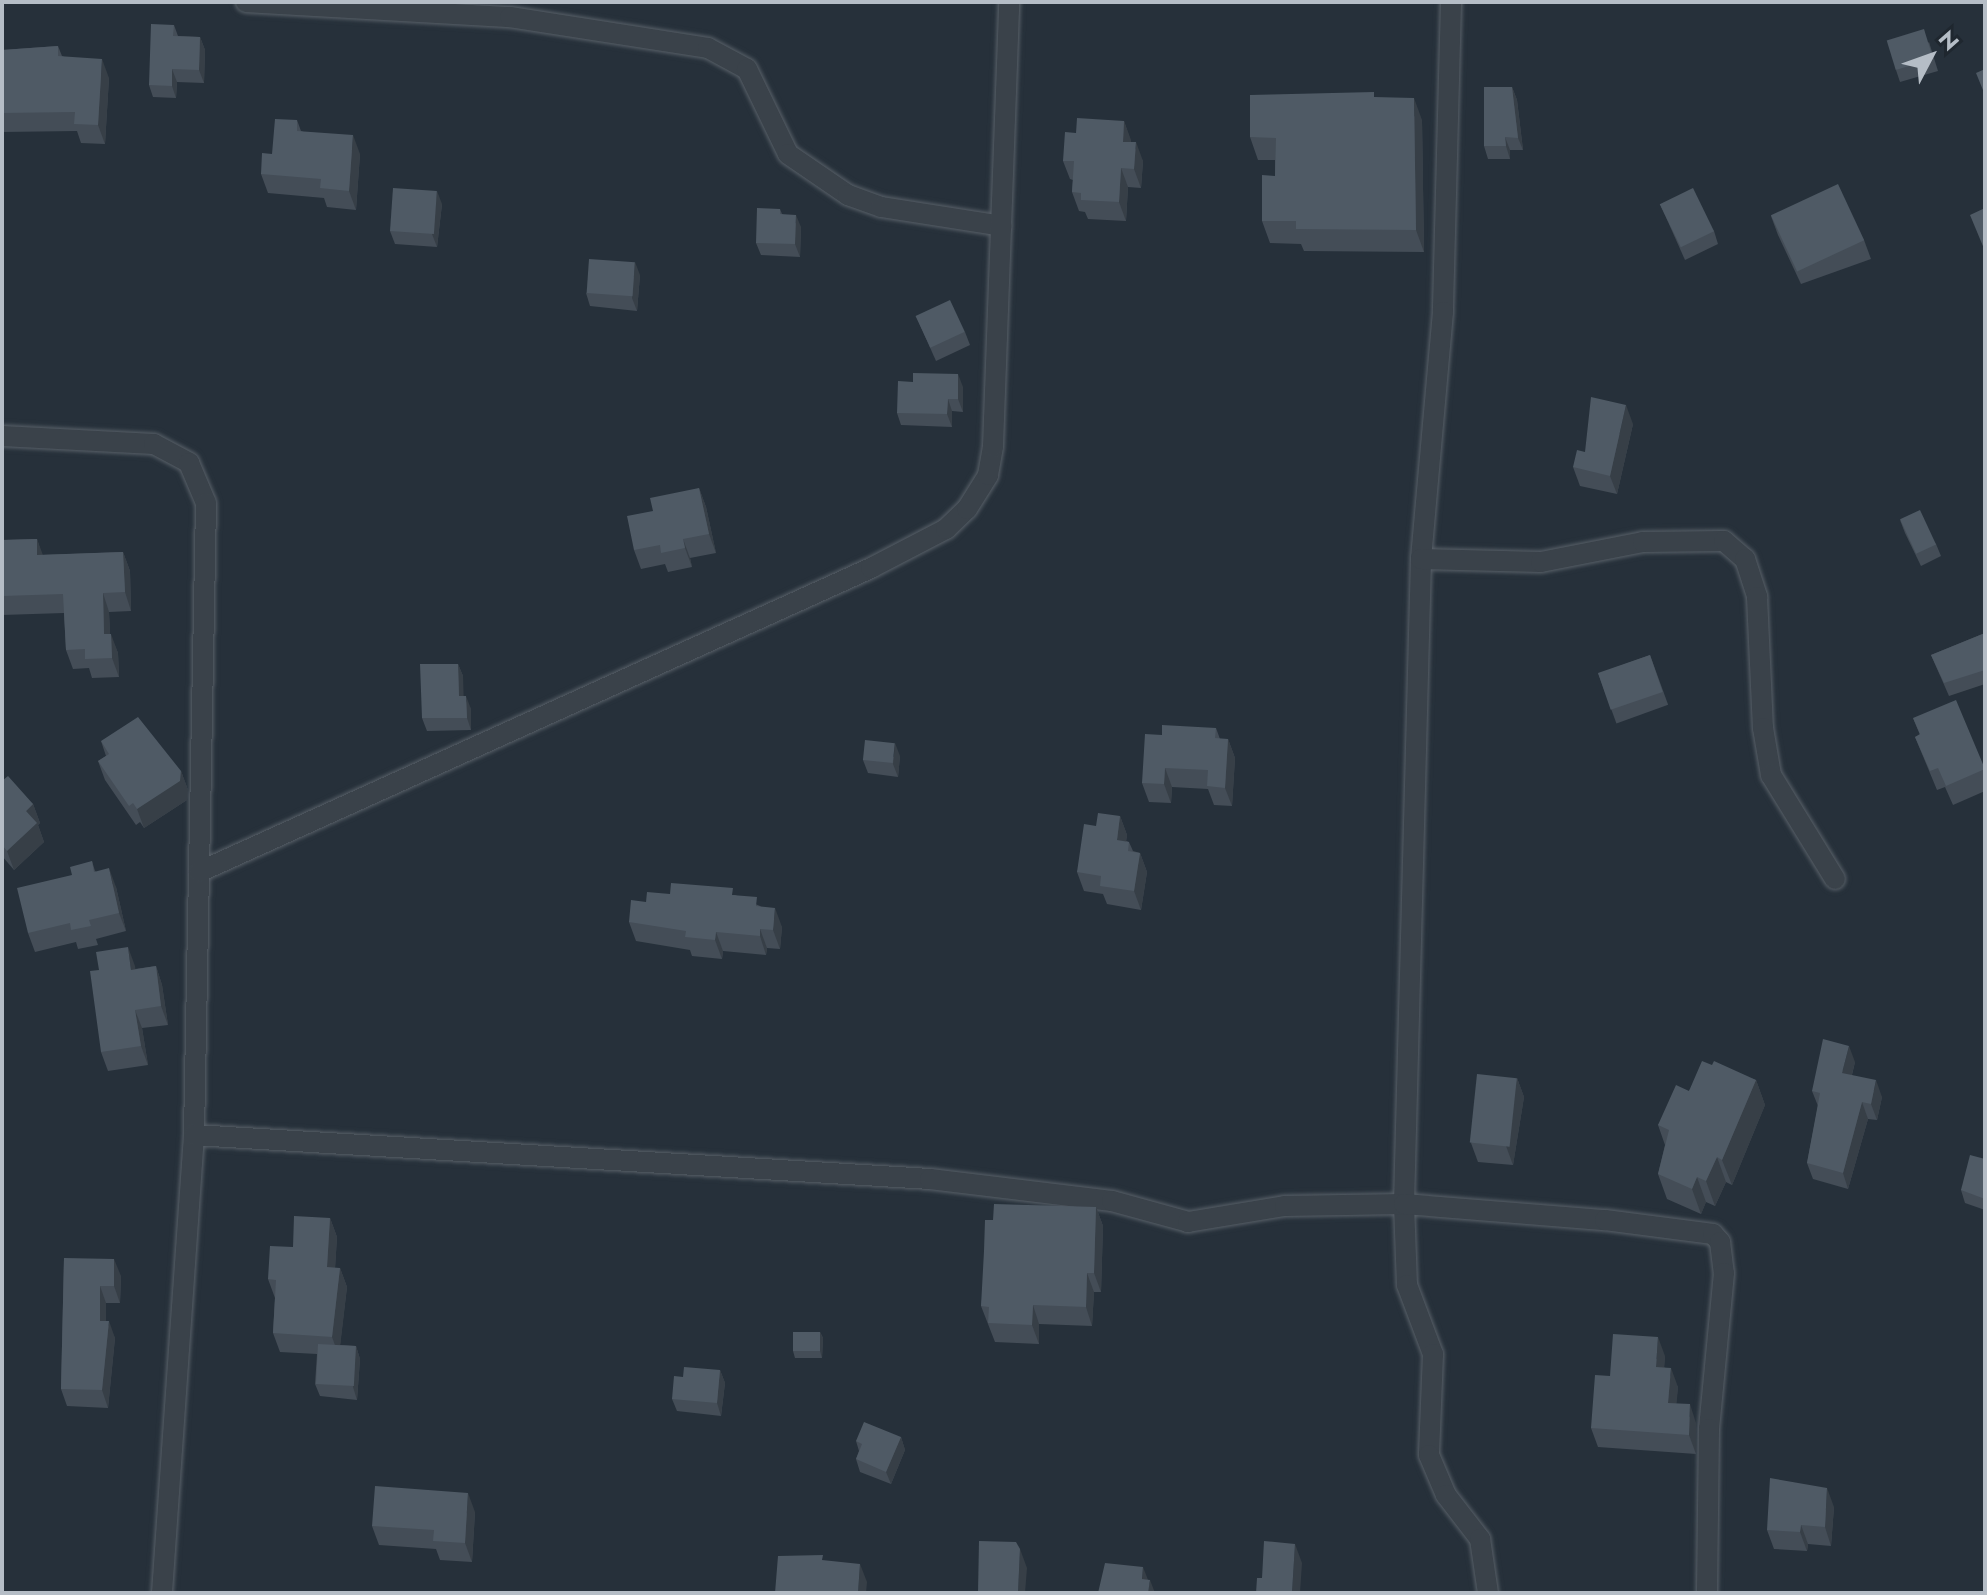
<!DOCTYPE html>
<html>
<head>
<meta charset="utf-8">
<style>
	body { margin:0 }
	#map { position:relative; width:1987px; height:1595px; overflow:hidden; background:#26303a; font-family:Jost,sans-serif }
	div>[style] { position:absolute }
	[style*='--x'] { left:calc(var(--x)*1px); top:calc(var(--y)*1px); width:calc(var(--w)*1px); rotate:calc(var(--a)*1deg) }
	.roads { filter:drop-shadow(0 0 2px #586068) drop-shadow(0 0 2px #586068) }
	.minor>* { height:20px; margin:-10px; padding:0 10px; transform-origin:10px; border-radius:10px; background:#3a424a }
	.wall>* { inset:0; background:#444d57; transform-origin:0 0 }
	.shaded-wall>* { inset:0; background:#373f47 }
	.building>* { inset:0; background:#4f5a65; transform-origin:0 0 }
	span { translate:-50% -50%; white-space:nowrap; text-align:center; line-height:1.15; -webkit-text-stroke:8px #1f272f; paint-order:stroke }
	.frame { position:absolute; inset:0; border:4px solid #b5bdc6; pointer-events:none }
	.north { position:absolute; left:1891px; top:16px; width:80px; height:80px; -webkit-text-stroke:6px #1f272f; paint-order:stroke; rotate:49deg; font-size:22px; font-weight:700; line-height:32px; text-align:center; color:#b5bdc6 }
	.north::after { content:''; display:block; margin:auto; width:28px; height:36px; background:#b5bdc6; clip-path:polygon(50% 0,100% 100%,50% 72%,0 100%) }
</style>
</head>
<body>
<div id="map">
	<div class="roads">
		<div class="minor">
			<i style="--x:246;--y:2;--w:264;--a:3.3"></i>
			<i style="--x:510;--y:17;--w:200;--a:8.9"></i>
			<i style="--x:708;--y:48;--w:44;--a:28.3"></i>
			<i style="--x:747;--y:69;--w:94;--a:64.2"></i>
			<i style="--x:788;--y:154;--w:73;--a:34.3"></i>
			<i style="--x:848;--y:195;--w:35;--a:20"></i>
			<i style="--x:881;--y:207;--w:122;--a:8.9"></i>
			<i style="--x:1451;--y:2;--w:310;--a:91.5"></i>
			<i style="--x:1443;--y:312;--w:248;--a:95.1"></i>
			<i style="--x:1421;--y:559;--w:645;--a:91.51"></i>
			<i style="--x:1404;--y:1204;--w:81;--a:87.9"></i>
			<i style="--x:1407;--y:1285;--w:74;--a:69.4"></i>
			<i style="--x:1433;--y:1354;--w:101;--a:92.3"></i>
			<i style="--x:1429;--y:1455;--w:43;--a:67"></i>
			<i style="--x:1446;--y:1495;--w:56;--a:52.3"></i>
			<i style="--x:1480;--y:1539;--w:55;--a:81.6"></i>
			<i style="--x:2;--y:436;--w:152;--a:3"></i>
			<i style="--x:154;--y:444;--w:40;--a:28"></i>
			<i style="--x:189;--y:463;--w:43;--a:67"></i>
			<i style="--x:206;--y:503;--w:632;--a:91.09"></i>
			<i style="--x:194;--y:1135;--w:459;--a:94"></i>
			<i style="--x:1421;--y:559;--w:120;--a:1.4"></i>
			<i style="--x:1541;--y:562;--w:104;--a:-11.1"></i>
			<i style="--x:1643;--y:542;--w:81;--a:-0.7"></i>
			<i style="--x:1724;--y:541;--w:28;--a:41"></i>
			<i style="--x:1745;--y:559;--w:40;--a:72"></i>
			<i style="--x:1757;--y:597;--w:131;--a:87.4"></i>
			<i style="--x:1763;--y:728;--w:48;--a:80.3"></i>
			<i style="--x:1771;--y:775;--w:122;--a:58.4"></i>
			<i style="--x:199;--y:872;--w:738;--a:-24.34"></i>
			<i style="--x:871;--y:568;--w:85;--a:-27.5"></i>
			<i style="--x:946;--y:529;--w:29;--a:-44"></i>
			<i style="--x:967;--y:509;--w:40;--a:-58"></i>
			<i style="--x:988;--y:475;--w:29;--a:-80"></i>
			<i style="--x:993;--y:446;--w:444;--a:-87.9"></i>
			<i style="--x:194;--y:1135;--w:737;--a:3.42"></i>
			<i style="--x:930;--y:1179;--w:183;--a:6.9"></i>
			<i style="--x:1112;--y:1201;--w:79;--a:15.4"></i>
			<i style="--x:1188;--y:1222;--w:98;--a:-9.4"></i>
			<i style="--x:1285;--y:1206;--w:119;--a:-1"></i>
			<i style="--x:1404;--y:1204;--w:202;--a:4.6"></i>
			<i style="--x:1605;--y:1220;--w:109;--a:7.4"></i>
			<i style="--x:1713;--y:1234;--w:11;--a:49"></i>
			<i style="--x:1720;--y:1242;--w:31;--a:83"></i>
			<i style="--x:1724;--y:1273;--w:157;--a:95.5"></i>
			<i style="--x:1709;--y:1429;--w:164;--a:90.7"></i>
		</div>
	</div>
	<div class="wall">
		<i style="clip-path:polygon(174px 25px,178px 36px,200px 37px,205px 50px,204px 83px,177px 82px,176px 98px,153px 97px,149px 85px)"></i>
		<i style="clip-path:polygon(1929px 42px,1938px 71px,1900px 82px,1896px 70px)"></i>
		<i style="clip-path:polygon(58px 46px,62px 56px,109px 78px,105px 144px,81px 143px,77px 131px,2px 132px,2px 50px)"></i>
		<i style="clip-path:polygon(1512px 87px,1517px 100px,1523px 150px,1510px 150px,1510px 159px,1488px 159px,1484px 146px)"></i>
		<i style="clip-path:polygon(1376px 97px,1422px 120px,1424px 252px,1304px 251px,1301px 244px,1270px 243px,1262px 221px,1275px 176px,1275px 160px,1258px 160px,1250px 137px)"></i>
		<i style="clip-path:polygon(297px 120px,301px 131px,360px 154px,356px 210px,327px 207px,324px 198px,268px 193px,261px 174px,272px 154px)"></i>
		<i style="clip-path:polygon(1124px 121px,1131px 142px,1143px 161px,1141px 188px,1128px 187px,1126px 221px,1088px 219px,1085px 212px,1079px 211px,1072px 192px,1073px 180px,1070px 179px,1063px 161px,1076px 133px)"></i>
		<i style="clip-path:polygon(442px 204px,437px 247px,395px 244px,390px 231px)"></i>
		<i style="clip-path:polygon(1660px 204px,1714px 231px,1718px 244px,1685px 260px)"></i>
		<i style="clip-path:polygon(780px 209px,782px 214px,801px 227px,800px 257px,761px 255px,756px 243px)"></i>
		<i style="clip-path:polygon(1771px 216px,1864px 240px,1871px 259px,1801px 284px,1778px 235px)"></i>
		<i style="clip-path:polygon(640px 275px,637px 311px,590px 306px,586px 293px)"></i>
		<i style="clip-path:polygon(916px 316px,965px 332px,970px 345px,936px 361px)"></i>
		<i style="clip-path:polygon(963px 387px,963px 412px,952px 411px,952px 427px,901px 425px,897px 413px)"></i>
		<i style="clip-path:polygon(1633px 424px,1617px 494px,1580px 486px,1573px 467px)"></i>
		<i style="clip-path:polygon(699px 488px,706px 507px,716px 553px,690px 558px,692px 567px,668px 572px,665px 564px,641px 569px,634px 550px,653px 511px)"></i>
		<i style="clip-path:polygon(1900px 520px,1936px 544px,1941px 556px,1921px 566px,1905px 533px)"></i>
		<i style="clip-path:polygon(37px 539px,42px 555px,123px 552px,130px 571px,131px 611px,109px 612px,110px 634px,118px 653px,119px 677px,92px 678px,89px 668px,73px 669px,66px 650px,64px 613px,2px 615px,2px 540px)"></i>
		<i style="clip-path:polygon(1985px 633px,1985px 684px,1949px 696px,1931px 655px)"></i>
		<i style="left:1650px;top:655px;width:53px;height:55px;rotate:70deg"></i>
		<i style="clip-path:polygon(458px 664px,463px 676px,463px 696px,471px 709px,471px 730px,427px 731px,422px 718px)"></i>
		<i style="clip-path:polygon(1913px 718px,1985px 769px,1985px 791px,1953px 805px,1945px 787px,1937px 790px,1915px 737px,1920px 735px)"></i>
		<i style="clip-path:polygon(1216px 728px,1220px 739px,1228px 739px,1235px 758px,1232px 806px,1214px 805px,1208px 789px,1172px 787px,1171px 803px,1149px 802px,1142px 783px,1162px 735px)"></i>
		<i style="clip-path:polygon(101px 741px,181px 771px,188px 790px,187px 800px,144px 828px,140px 822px,136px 825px,105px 780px,98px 761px,106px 756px)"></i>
		<i style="clip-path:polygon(900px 756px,898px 777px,868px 773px,863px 760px)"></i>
		<i style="clip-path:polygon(2px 781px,33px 804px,40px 823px,38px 825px,44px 842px,14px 870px,2px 856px)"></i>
		<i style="clip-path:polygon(1120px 816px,1127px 835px,1126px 841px,1129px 842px,1133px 851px,1140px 853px,1147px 872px,1141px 910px,1107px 904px,1103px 894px,1084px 891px,1077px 872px,1096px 826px)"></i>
		<i style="clip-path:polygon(92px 861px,95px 871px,116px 887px,126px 931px,96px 939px,98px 945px,78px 949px,76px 942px,35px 952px,28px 933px,72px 875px)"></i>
		<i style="clip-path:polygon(670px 894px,735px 895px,760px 906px,782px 927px,780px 949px,767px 948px,766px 955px,723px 951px,722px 959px,692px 956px,690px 950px,636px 941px,629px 922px,646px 902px)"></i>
		<i style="clip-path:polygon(135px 966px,135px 969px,156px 966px,162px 985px,168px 1025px,142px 1028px,148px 1065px,108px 1071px,101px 1052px)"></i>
		<i style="clip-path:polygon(1855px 1062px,1852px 1075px,1882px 1097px,1877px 1120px,1868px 1119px,1848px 1189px,1813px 1179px,1807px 1163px,1818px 1106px,1812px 1091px)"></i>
		<i style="clip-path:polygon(1712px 1065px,1756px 1080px,1765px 1105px,1732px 1185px,1726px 1182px,1715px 1206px,1706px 1202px,1701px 1214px,1667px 1199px,1658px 1174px,1665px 1145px,1658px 1125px)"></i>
		<i style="clip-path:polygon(1517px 1078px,1524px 1097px,1513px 1165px,1478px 1162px,1471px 1143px)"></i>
		<i style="clip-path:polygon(1985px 1159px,1985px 1210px,1965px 1203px,1961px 1190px)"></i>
		<i style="clip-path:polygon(1096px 1207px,1103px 1226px,1101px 1292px,1094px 1292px,1092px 1326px,1039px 1324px,1039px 1344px,995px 1342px,981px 1306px,993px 1220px)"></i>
		<i style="clip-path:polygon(330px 1218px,337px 1237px,335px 1268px,340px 1268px,347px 1287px,340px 1345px,356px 1346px,360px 1359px,357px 1400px,320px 1396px,315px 1384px,317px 1354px,280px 1352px,273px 1333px,275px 1298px,268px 1279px,293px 1247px)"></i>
		<i style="clip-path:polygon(64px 1258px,121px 1276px,120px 1303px,106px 1303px,106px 1321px,115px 1338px,108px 1408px,67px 1406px,61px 1389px)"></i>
		<i style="clip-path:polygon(820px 1332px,823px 1338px,822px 1358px,795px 1358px,793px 1351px)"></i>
		<i style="clip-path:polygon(1665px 1356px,1664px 1367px,1678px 1387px,1676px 1404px,1696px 1423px,1696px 1454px,1598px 1447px,1591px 1428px,1610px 1376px)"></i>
		<i style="clip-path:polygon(720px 1370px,725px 1383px,721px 1416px,677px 1411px,672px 1399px,683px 1377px)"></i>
		<i style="clip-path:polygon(901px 1437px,905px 1450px,891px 1484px,860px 1472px,856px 1459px,859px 1451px,856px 1441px)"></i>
		<i style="clip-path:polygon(1834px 1507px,1831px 1546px,1808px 1544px,1807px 1551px,1774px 1549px,1767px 1530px)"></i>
		<i style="clip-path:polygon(475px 1512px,472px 1562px,440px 1560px,436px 1549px,379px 1545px,372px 1526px)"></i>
	</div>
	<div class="shaded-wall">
		<i style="clip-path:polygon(200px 37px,205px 50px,204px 83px,199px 70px)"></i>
		<i style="clip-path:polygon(102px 59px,109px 78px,105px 144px,98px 125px)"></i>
		<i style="clip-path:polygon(172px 69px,177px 82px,176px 98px,172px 86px)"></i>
		<i style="clip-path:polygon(1512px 87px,1517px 100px,1523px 150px,1518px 138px)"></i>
		<i style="clip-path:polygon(1414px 98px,1422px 120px,1424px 252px,1416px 230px)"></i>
		<i style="clip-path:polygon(1124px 121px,1131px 140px,1130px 161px,1123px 142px)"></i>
		<i style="clip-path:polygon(353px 135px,360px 154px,356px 210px,349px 191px)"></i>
		<i style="clip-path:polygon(1505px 137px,1510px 150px,1510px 159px,1506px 146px)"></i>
		<i style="clip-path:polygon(1136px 142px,1143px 161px,1141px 188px,1134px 169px)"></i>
		<i style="clip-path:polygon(1121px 168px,1128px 187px,1126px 221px,1119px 202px)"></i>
		<i style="clip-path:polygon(437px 191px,442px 204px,437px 247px,432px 234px)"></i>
		<i style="clip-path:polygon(796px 215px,801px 227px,800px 257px,795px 244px)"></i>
		<i style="clip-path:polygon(635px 262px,640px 275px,637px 311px,632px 298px)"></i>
		<i style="clip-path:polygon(958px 374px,963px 387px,963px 412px,958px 399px)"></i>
		<i style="clip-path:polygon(948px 399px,952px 411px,952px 427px,947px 414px)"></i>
		<i style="clip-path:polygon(1626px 405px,1633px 424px,1617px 494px,1610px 476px)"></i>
		<i style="clip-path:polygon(699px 488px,706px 507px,716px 553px,709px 534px)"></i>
		<i style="clip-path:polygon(37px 539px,44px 558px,37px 555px)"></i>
		<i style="clip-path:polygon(683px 539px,690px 558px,692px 567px,685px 548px)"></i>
		<i style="clip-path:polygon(123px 552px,130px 571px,131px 611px,125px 592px)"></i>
		<i style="clip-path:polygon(103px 593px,109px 612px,111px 653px,104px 634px)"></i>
		<i style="clip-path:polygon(111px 634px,118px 653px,119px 677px,112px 658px)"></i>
		<i style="clip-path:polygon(458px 664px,463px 676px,464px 708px,459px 696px)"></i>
		<i style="clip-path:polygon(466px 696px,471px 709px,471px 730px,467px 718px)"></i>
		<i style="clip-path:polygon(1228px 739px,1235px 758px,1232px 806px,1225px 788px)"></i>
		<i style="clip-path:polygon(895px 743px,900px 756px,898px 777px,893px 764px)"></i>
		<i style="clip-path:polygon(1165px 768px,1172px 787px,1171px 803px,1164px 784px)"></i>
		<i style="clip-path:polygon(181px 771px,188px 790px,187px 800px,144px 828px,137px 809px)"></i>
		<i style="clip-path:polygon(33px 804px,40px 823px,38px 825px,44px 842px,14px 870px,7px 851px,26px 811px)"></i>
		<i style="clip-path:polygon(1120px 816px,1127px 835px,1124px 859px,1117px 840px)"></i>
		<i style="clip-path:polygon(1140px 853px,1147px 872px,1141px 910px,1134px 891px)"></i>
		<i style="clip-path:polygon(109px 868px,116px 887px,126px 931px,119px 913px)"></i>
		<i style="clip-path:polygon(775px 908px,782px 927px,780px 949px,773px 930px)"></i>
		<i style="clip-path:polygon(760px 929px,767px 948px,766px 955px,760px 936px)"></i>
		<i style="clip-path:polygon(716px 932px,723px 951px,722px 959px,715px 940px)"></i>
		<i style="clip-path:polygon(128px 947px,135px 966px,138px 989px,131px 970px)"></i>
		<i style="clip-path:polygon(156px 966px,162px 985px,168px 1025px,161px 1006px)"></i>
		<i style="clip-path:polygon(135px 1010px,142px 1028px,148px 1065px,141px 1046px)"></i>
		<i style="clip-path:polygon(1849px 1046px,1855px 1062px,1848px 1089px,1842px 1073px)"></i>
		<i style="clip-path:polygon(1517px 1078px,1524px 1097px,1513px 1165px,1506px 1146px)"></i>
		<i style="clip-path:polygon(1756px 1080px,1765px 1105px,1732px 1185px,1722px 1160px)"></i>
		<i style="clip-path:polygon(1876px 1080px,1882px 1097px,1877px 1120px,1871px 1104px)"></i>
		<i style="clip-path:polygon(1862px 1102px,1868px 1119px,1848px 1189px,1843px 1173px)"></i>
		<i style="clip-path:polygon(1717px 1157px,1726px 1182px,1715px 1206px,1706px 1181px)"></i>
		<i style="clip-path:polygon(1697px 1177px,1706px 1202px,1701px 1214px,1692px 1189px)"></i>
		<i style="clip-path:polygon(1096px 1207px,1103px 1226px,1101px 1292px,1094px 1273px)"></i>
		<i style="clip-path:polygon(330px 1218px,337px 1237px,334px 1286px,327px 1267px)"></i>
		<i style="clip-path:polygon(114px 1259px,121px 1276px,120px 1303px,114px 1286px)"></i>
		<i style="clip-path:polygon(340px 1268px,347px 1287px,339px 1356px,332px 1337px)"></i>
		<i style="clip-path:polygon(1087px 1273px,1094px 1292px,1092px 1326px,1086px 1307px)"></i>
		<i style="clip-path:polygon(100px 1286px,106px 1303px,106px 1338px,100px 1321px)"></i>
		<i style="clip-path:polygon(1033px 1305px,1039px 1324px,1039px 1344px,1032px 1325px)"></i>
		<i style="clip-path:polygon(109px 1321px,115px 1338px,108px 1408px,102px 1390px)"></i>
		<i style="clip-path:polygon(820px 1332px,823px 1338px,822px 1358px,820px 1351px)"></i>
		<i style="clip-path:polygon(1658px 1337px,1665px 1356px,1663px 1386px,1656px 1367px)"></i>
		<i style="clip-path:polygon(356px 1346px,360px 1359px,357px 1400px,353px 1387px)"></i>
		<i style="clip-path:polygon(1671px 1368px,1678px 1387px,1675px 1422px,1668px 1403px)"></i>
		<i style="clip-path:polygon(720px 1370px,725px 1383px,721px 1416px,717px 1403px)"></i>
		<i style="clip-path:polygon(1690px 1404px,1696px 1423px,1696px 1454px,1689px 1435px)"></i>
		<i style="clip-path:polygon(901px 1437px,905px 1450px,891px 1484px,886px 1472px)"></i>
		<i style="clip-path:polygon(1827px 1488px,1834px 1507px,1831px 1546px,1825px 1527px)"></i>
		<i style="clip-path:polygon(468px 1493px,475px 1512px,472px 1562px,465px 1543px)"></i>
		<i style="clip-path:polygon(1801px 1525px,1808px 1544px,1807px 1551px,1800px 1532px)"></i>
		<i style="clip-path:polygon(1295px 1544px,1302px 1563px,1300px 1593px,1292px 1593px)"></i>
		<i style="clip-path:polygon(1020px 1549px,1027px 1568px,1025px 1593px,1018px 1593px)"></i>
		<i style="clip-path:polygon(860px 1564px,867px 1582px,866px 1593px,858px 1593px)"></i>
		<i style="clip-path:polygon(1143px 1567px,1150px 1585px,1150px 1580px,1155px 1593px,1147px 1593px,1142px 1579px)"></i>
	</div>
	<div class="building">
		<i style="clip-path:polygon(151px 24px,174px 25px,173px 36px,200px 37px,199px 70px,172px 69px,172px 86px,149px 85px)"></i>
		<i style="left:1924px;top:29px;width:31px;height:39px;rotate:73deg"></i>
		<i style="clip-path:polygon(58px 46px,58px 56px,102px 59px,98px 125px,74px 124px,75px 112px,2px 113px,2px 50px)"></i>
		<i style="clip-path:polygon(1985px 69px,1985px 95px,1976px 73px)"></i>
		<i style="clip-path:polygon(1484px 87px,1512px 87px,1518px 138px,1505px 137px,1506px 146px,1484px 146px)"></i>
		<i style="clip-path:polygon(1374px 92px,1374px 97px,1414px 98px,1416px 230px,1296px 229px,1296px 221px,1262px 221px,1262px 175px,1275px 176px,1276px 138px,1250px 137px,1250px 95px)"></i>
		<i style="clip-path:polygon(1077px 118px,1124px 121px,1123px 142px,1136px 142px,1134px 169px,1121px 168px,1119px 202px,1081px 200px,1081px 193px,1072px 192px,1074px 161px,1063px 161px,1065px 132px,1076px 133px)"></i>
		<i style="clip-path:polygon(275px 119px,297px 120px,297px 131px,353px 135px,349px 191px,320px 188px,321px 179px,261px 174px,262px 153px,272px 154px)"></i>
		<i style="left:1838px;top:184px;width:62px;height:74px;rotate:65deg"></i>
		<i style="left:393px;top:188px;width:44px;height:43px;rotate:4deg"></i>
		<i style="left:1693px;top:188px;width:48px;height:37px;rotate:64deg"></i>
		<i style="clip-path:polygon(757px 208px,780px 209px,780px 214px,796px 215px,795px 244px,756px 243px)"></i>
		<i style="clip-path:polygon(1985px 208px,1985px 251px,1970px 215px)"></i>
		<i style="left:589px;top:259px;width:46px;height:34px;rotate:4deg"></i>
		<i style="left:950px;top:300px;width:35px;height:38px;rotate:65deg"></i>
		<i style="clip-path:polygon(913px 373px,958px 374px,958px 399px,948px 399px,947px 414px,897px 413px,898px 381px,913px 382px)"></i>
		<i style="clip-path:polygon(1591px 397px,1626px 405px,1610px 476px,1573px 467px,1577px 450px,1585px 452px)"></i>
		<i style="clip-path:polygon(699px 488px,709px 534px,683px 539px,685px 548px,661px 553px,660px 545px,634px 550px,627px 516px,653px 511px,650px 498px)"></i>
		<i style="left:1920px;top:510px;width:38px;height:22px;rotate:65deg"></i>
		<i style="clip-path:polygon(37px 539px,37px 555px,123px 552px,125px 592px,103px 593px,104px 634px,111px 634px,112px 658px,85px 659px,85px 649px,66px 650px,63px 594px,2px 596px,2px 540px)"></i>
		<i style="clip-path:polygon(1985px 633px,1985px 670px,1944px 683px,1931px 655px)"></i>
		<i style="left:1650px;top:655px;width:39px;height:55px;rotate:71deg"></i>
		<i style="clip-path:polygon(420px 664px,458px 664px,459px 696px,466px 696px,467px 718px,422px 718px)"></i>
		<i style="clip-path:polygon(1956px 700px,1985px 769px,1946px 786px,1938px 768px,1930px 771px,1915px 737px,1920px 734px,1913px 718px)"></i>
		<i style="clip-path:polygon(138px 717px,181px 771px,180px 781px,137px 809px,133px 803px,129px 806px,98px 761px,109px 754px,101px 741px)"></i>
		<i style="clip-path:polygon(1162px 725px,1216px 728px,1215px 738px,1228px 739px,1225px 788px,1207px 786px,1208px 770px,1165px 768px,1164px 784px,1142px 783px,1145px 734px,1162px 735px)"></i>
		<i style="left:865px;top:740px;width:30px;height:20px;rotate:6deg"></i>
		<i style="clip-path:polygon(8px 776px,33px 804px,26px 811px,37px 823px,7px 851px,2px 845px,2px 781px)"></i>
		<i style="clip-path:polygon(1098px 813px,1120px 816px,1117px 840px,1129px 842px,1128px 851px,1140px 853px,1134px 891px,1100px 886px,1101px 876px,1077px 872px,1084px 824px,1096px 826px)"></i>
		<i style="clip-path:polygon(92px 861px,94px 872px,109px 868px,119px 913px,89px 920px,91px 926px,71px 930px,70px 923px,28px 933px,17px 888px,72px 875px,70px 867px)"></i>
		<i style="clip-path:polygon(671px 883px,733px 888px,732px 895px,757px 897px,756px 906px,775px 908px,773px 930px,760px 929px,760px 936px,716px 932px,715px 940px,685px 937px,686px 931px,629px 922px,631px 900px,646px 902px,647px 892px,670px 894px)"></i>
		<i style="clip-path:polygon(128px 947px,131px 970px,156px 966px,161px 1006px,135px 1010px,141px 1046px,101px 1052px,90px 971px,99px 970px,96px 952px)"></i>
		<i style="clip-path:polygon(1823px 1039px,1849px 1046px,1842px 1073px,1876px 1080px,1871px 1104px,1862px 1102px,1843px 1173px,1807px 1163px,1820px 1093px,1812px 1091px)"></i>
		<i style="clip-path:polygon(1702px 1061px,1712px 1065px,1714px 1061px,1756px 1080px,1722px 1160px,1717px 1157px,1706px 1181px,1697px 1177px,1692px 1189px,1658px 1174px,1669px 1130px,1658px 1125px,1676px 1085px,1689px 1091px)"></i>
		<i style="left:1477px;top:1074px;width:40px;height:69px;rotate:6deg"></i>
		<i style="clip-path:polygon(1970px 1155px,1985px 1159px,1985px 1199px,1961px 1190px)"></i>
		<i style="clip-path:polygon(994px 1204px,1096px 1207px,1094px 1273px,1087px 1273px,1086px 1307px,1033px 1305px,1032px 1325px,988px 1323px,989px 1307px,981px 1306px,984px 1251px,985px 1220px,993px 1220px)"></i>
		<i style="clip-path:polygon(294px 1216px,330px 1218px,327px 1267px,340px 1268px,332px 1337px,273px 1333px,276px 1280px,268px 1279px,270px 1246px,293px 1247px)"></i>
		<i style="clip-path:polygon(64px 1258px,114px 1259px,114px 1286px,100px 1286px,100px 1321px,109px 1321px,102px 1390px,61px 1389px)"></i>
		<i style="left:793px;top:1332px;width:27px;height:19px"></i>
		<i style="clip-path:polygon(1613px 1334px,1658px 1337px,1656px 1367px,1671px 1368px,1668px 1403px,1690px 1404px,1689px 1435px,1591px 1428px,1595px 1375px,1610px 1376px)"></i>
		<i style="left:318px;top:1344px;width:38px;height:40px;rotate:3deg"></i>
		<i style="clip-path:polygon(684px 1367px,720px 1370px,717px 1403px,672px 1399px,674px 1376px,683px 1377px)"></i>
		<i style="clip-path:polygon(864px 1422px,901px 1437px,886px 1472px,856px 1459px,862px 1444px,856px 1441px)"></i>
		<i style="clip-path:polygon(1770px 1478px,1827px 1488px,1825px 1527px,1801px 1525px,1800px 1532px,1767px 1530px)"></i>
		<i style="clip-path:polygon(375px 1486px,468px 1493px,465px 1543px,433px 1541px,434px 1530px,372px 1526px)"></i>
		<i style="clip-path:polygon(979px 1541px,1016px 1542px,1020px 1549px,1018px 1593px,978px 1593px)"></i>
		<i style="clip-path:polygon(1264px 1541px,1295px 1544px,1292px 1593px,1256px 1593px,1257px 1578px,1262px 1578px)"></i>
		<i style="clip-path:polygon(823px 1555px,822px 1560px,860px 1564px,858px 1593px,775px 1593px,778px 1556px)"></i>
		<i style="clip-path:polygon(1105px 1563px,1143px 1567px,1142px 1579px,1150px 1580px,1148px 1593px,1098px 1593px)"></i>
	</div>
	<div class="frame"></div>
	<div class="north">N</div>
</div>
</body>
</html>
